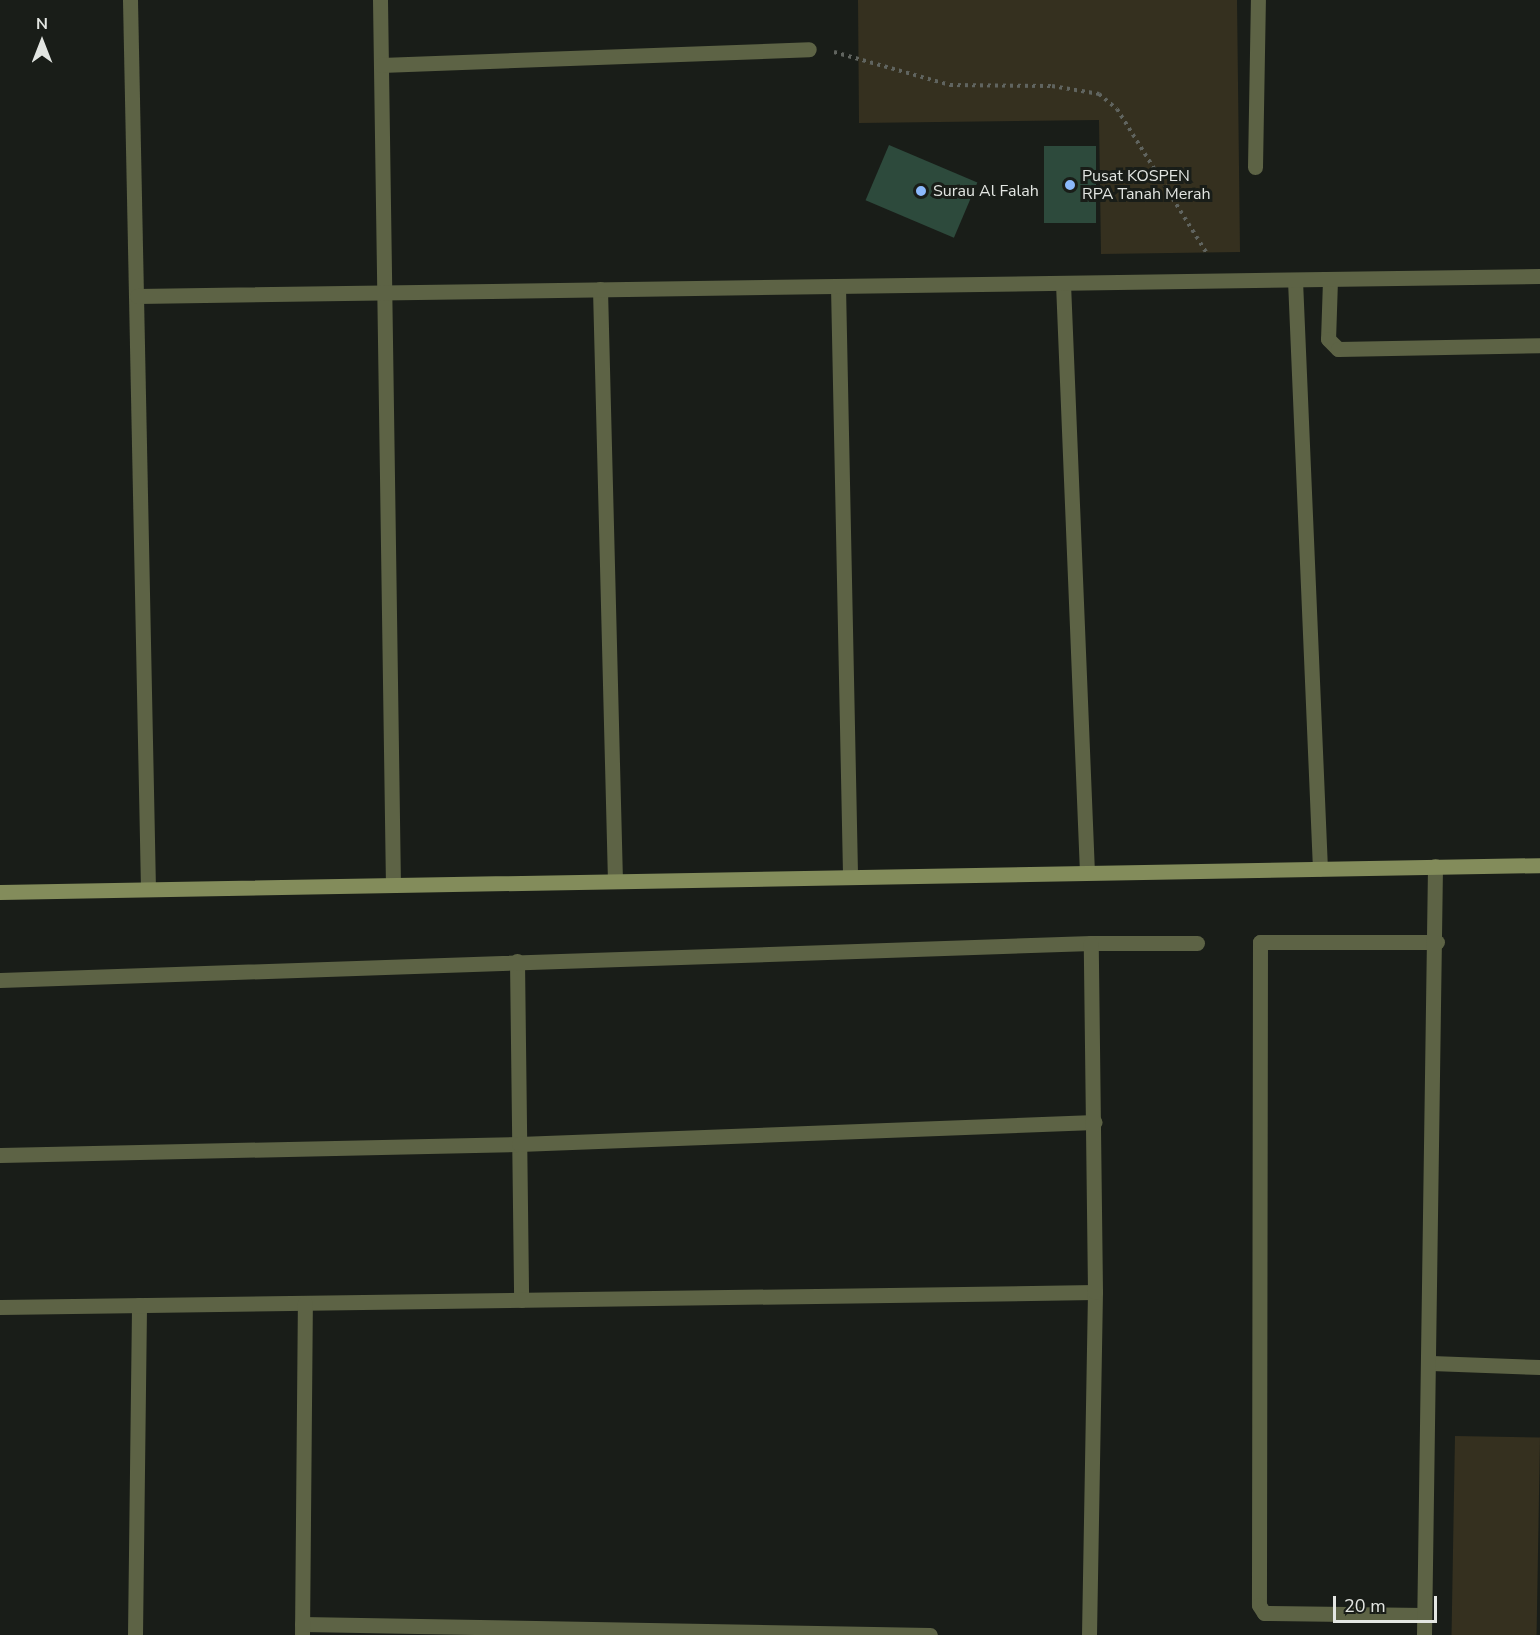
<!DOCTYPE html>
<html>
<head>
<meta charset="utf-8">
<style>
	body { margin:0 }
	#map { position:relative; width:1540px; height:1635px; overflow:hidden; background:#191d18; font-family:"Nunito Sans",sans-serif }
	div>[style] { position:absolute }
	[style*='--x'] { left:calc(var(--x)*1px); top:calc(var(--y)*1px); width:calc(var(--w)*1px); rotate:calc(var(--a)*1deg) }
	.green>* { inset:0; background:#35301f; transform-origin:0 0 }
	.building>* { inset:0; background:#2d4a3c; transform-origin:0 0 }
	.path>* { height:4px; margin-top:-2px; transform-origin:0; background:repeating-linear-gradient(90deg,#60645f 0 3px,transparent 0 7.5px) }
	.lane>* { height:15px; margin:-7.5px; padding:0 7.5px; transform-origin:7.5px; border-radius:7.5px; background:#5d6345 }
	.street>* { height:15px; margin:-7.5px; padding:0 7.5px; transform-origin:7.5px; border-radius:7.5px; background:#5d6345 }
	.secondary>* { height:15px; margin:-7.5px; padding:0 7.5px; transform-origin:7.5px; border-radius:7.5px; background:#838c5b }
	.dots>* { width:16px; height:16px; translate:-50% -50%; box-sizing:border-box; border:3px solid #191d18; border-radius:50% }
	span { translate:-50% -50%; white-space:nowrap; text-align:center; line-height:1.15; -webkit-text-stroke:6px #191d18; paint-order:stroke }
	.poi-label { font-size:16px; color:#e3e6e2 }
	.left { translate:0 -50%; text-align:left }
	.north { position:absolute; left:12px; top:12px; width:60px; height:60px; -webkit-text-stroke:4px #191d18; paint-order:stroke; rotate:0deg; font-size:16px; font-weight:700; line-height:24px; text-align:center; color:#e3e6e2 }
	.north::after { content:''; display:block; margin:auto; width:21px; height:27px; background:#e3e6e2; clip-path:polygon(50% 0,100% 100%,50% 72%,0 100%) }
	.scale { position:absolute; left:1333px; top:1596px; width:104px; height:27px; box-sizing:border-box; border:3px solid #e3e6e2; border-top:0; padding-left:8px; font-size:18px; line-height:21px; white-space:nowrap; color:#e3e6e2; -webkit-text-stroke:4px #191d18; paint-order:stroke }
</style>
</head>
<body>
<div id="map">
	<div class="green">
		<i style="clip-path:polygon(858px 0,1237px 0,1240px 252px,1101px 254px,1099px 120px,859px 123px)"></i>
		<i style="left:1455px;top:1436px;width:85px;height:199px;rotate:1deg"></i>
	</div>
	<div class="building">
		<i style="left:889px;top:145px;width:96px;height:60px;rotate:23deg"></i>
		<i style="left:1044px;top:146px;width:52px;height:77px"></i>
	</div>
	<div class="path">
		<i style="--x:834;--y:52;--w:121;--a:15.9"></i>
		<i style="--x:950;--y:85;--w:102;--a:0.6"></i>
		<i style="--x:1052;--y:86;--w:48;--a:9.7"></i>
		<i style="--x:1099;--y:94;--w:23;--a:40"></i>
		<i style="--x:1117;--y:109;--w:172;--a:58.1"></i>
	</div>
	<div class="lane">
		<i style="--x:1260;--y:942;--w:663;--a:90.09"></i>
		<i style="--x:1259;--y:1605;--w:9;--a:58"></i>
		<i style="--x:1264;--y:1613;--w:160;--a:0.7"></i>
		<i style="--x:517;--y:961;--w:339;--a:89.3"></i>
		<i style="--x:0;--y:1155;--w:519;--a:-1.21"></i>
		<i style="--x:519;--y:1144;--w:576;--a:-2.19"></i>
		<i style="--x:135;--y:1635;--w:330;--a:-89.3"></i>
	</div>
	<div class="street">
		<i style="--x:130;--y:0;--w:889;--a:88.84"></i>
		<i style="--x:380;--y:0;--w:884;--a:89.16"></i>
		<i style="--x:381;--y:65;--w:428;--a:-2.1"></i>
		<i style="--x:1255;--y:167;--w:167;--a:-89"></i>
		<i style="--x:1295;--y:280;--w:589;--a:87.57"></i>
		<i style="--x:1330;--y:280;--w:59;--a:91.9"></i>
		<i style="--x:1328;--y:339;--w:14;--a:45"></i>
		<i style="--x:1338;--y:349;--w:202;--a:-1.1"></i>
		<i style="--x:1063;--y:283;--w:589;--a:87.67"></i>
		<i style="--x:838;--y:286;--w:590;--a:88.83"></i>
		<i style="--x:600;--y:289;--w:592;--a:88.55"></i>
		<i style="--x:137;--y:296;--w:1403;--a:-0.82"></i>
		<i style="--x:1260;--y:942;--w:177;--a:0"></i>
		<i style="--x:0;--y:980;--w:1092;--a:-1.94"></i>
		<i style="--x:1091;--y:943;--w:106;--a:0"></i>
		<i style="--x:0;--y:1307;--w:1095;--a:-0.78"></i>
		<i style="--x:1431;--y:1363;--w:109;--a:2.1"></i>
		<i style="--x:302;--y:1624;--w:628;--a:1"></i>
		<i style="--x:302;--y:1635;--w:332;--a:-89.5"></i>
		<i style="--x:1089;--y:1635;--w:343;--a:-89"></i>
		<i style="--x:1095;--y:1292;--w:349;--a:-90.7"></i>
		<i style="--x:1424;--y:1635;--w:769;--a:-89.18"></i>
	</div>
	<div class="secondary">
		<i style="--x:0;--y:892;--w:1540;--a:-1"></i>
	</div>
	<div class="dots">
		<i style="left:1070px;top:185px;background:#8bb9fc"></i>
		<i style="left:921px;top:191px;background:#8bb9fc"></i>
	</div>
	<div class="poi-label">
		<span class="left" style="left:1082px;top:185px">Pusat KOSPEN<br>RPA Tanah Merah</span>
		<span class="left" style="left:933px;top:191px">Surau Al Falah</span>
	</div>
	<div class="north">N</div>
	<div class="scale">20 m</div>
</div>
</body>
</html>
